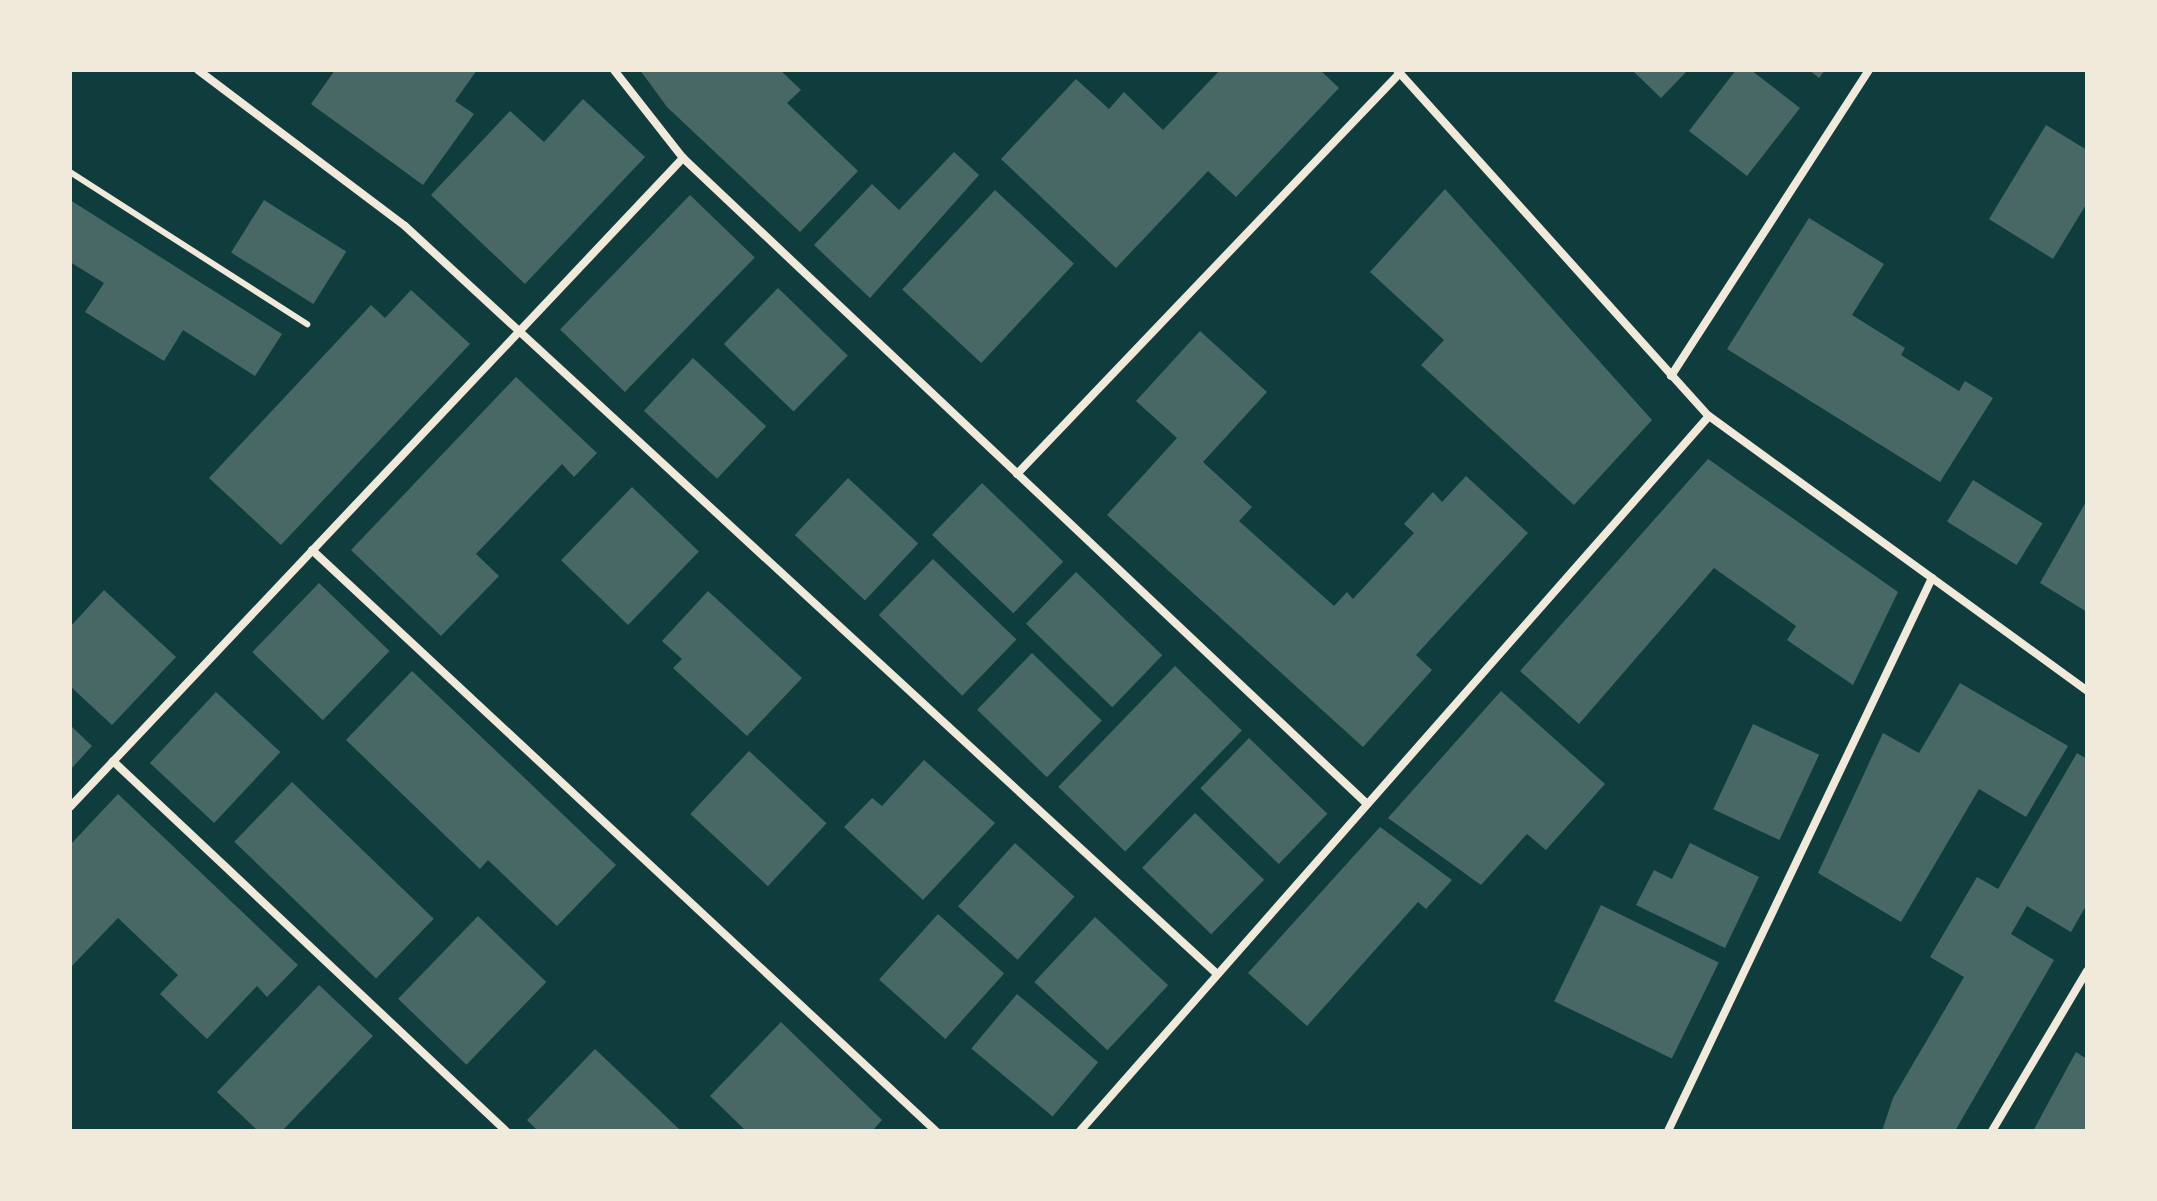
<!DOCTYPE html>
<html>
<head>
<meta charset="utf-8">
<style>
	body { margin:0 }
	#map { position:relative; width:2157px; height:1201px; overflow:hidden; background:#0f3d3e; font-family:"Work Sans",sans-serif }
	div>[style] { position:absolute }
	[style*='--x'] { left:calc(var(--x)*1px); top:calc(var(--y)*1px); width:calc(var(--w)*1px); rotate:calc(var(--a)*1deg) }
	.building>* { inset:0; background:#486865; transform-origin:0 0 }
	.service>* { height:6px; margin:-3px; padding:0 3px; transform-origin:3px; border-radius:3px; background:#f1e9da }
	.minor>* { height:8px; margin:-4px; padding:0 4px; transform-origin:4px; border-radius:4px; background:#f1e9da }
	span { translate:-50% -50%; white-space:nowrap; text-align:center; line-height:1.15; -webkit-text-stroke:8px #f1e9da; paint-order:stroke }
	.frame { position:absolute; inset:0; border:72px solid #f1e9da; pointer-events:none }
</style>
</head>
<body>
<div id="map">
	<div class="building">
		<i style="clip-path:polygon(335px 70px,477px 70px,455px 101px,474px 114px,423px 185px,311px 104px)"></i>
		<i style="clip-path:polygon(640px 70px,780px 70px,801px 90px,787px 103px,858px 171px,800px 232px,667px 107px)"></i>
		<i style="clip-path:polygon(1220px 70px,1320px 70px,1339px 88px,1236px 197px,1208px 171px,1116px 268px,1001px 159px,1076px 79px,1109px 109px,1124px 92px,1163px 130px)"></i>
		<i style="clip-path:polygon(1632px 70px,1688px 70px,1661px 98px)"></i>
		<i style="clip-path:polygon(1736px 70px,1751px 70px,1800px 108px,1747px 176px,1689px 131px)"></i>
		<i style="clip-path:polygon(1809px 70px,1825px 70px,1819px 78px)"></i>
		<i style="clip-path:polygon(583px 99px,645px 157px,525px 284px,431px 195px,510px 111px,544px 142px)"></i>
		<i style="clip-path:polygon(2046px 125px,2087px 150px,2087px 203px,2053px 259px,1989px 219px)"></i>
		<i style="clip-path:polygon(954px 152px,979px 175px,870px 298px,814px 245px,872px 184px,899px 210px)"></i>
		<i style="clip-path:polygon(1445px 189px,1652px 420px,1574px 505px,1421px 365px,1444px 340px,1370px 272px)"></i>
		<i style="left:995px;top:190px;width:108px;height:136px;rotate:43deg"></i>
		<i style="left:690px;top:195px;width:90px;height:187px;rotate:44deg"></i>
		<i style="clip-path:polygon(70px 200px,282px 334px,255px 376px,183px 330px,164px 361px,85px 312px,104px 283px,70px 262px)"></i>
		<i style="left:264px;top:200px;width:97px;height:62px;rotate:32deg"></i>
		<i style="clip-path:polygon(1809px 218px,1884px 264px,1852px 315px,1905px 348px,1901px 355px,1959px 391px,1965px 381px,1993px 398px,1940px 482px,1727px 349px)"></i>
		<i style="left:778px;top:288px;width:97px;height:78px;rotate:44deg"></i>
		<i style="clip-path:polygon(411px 290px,470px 344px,281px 545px,209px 478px,371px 305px,385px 318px)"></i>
		<i style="clip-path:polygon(1200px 331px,1267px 392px,1203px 462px,1252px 507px,1239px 521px,1334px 606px,1347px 592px,1353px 599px,1414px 533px,1404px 524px,1433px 492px,1442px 502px,1466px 476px,1528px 533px,1416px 655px,1432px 670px,1363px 747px,1107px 515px,1177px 438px,1136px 401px)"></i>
		<i style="left:693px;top:358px;width:100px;height:72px;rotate:43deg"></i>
		<i style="clip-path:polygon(516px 377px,597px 453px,574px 477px,562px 464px,476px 554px,499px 576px,441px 636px,351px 550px)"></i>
		<i style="clip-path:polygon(1708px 459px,1898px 592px,1853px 685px,1787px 640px,1796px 626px,1714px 568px,1579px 724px,1520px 671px)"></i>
		<i style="left:848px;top:478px;width:96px;height:78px;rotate:43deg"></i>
		<i style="left:1973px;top:480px;width:82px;height:49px;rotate:32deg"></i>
		<i style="left:982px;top:483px;width:113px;height:72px;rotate:44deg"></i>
		<i style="left:632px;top:487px;width:93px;height:102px;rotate:44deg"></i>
		<i style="clip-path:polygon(2087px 500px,2087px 612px,2040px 583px)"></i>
		<i style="left:933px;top:559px;width:116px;height:78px;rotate:44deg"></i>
		<i style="left:1076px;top:572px;width:120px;height:72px;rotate:44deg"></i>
		<i style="left:319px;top:583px;width:98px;height:96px;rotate:44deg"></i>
		<i style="clip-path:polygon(104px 590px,176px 657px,112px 725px,70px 686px,70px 627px)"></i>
		<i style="clip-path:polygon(708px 591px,802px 678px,747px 736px,673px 668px,682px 659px,662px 641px)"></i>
		<i style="left:1032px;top:653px;width:97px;height:79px;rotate:44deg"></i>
		<i style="left:1175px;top:666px;width:93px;height:168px;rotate:44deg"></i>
		<i style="clip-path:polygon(412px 671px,616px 865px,557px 926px,488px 860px,480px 869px,346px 740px)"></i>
		<i style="clip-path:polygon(1960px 683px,2068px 746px,2026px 817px,1979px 789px,1901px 922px,1818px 873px,1883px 733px,1919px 753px)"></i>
		<i style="clip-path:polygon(1501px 691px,1605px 784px,1546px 850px,1527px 834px,1481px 885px,1388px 818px)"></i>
		<i style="left:216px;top:692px;width:88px;height:97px;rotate:43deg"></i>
		<i style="left:1753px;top:724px;width:73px;height:94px;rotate:25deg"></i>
		<i style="clip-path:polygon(70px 725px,92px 746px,70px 770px)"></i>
		<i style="left:1249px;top:738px;width:109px;height:70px;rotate:44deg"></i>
		<i style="left:749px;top:751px;width:106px;height:86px;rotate:43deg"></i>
		<i style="clip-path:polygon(2077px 753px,2087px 759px,2087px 904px,2071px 932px,2027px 906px,2011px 934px,2054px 960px,1955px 1131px,1882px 1131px,1893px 1098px,1964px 977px,1930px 957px,1977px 877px,1998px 889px)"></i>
		<i style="clip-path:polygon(924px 760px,995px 823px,923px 900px,844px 827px,872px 798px,882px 806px)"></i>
		<i style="left:292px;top:782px;width:197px;height:83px;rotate:44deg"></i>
		<i style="clip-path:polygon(118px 794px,298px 965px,267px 997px,257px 986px,207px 1039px,160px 994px,178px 975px,118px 918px,70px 968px,70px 845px)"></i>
		<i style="left:1195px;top:813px;width:96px;height:76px;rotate:44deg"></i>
		<i style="clip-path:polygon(1380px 827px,1452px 880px,1426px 909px,1418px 902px,1307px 1026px,1248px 973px)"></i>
		<i style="left:1015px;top:843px;width:80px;height:85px;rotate:42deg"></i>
		<i style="clip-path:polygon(1690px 843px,1759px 877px,1725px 948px,1636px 905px,1654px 870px,1672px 879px)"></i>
		<i style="left:1601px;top:905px;width:131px;height:107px;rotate:26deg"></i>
		<i style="left:938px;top:914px;width:89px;height:88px;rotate:42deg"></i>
		<i style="left:478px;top:916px;width:95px;height:115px;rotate:44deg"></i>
		<i style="left:1095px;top:917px;width:100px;height:89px;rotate:43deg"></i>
		<i style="clip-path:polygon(319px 985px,373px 1036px,282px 1131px,258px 1131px,217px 1092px)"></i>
		<i style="left:1017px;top:994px;width:106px;height:71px;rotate:40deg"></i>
		<i style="clip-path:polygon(781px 1022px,882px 1120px,872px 1131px,746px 1131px,710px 1096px)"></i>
		<i style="clip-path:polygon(595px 1049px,655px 1106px,681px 1131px,538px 1131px,527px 1120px)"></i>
		<i style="clip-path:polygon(2076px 1052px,2087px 1059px,2087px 1131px,2033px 1131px)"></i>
	</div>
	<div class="service">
		<i style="--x:70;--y:172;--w:282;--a:32.7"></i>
	</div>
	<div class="minor">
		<i style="--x:198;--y:70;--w:259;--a:37"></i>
		<i style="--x:405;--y:226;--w:1103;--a:42.65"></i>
		<i style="--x:614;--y:70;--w:112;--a:51.9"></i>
		<i style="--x:683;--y:158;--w:938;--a:43.36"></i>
		<i style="--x:1397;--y:70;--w:466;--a:48"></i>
		<i style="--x:1709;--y:416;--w:467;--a:36"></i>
		<i style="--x:1671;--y:376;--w:364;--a:-57.1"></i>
		<i style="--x:1017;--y:474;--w:555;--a:-46.32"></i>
		<i style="--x:312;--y:550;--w:853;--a:42.96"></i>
		<i style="--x:113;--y:761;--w:540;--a:43.27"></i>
		<i style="--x:70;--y:807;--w:893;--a:-46.63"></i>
		<i style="--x:1080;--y:1131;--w:952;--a:-48.66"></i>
		<i style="--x:1668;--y:1131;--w:613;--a:-64.48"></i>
		<i style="--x:1992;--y:1131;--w:186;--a:-59.3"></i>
	</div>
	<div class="frame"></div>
</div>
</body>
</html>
